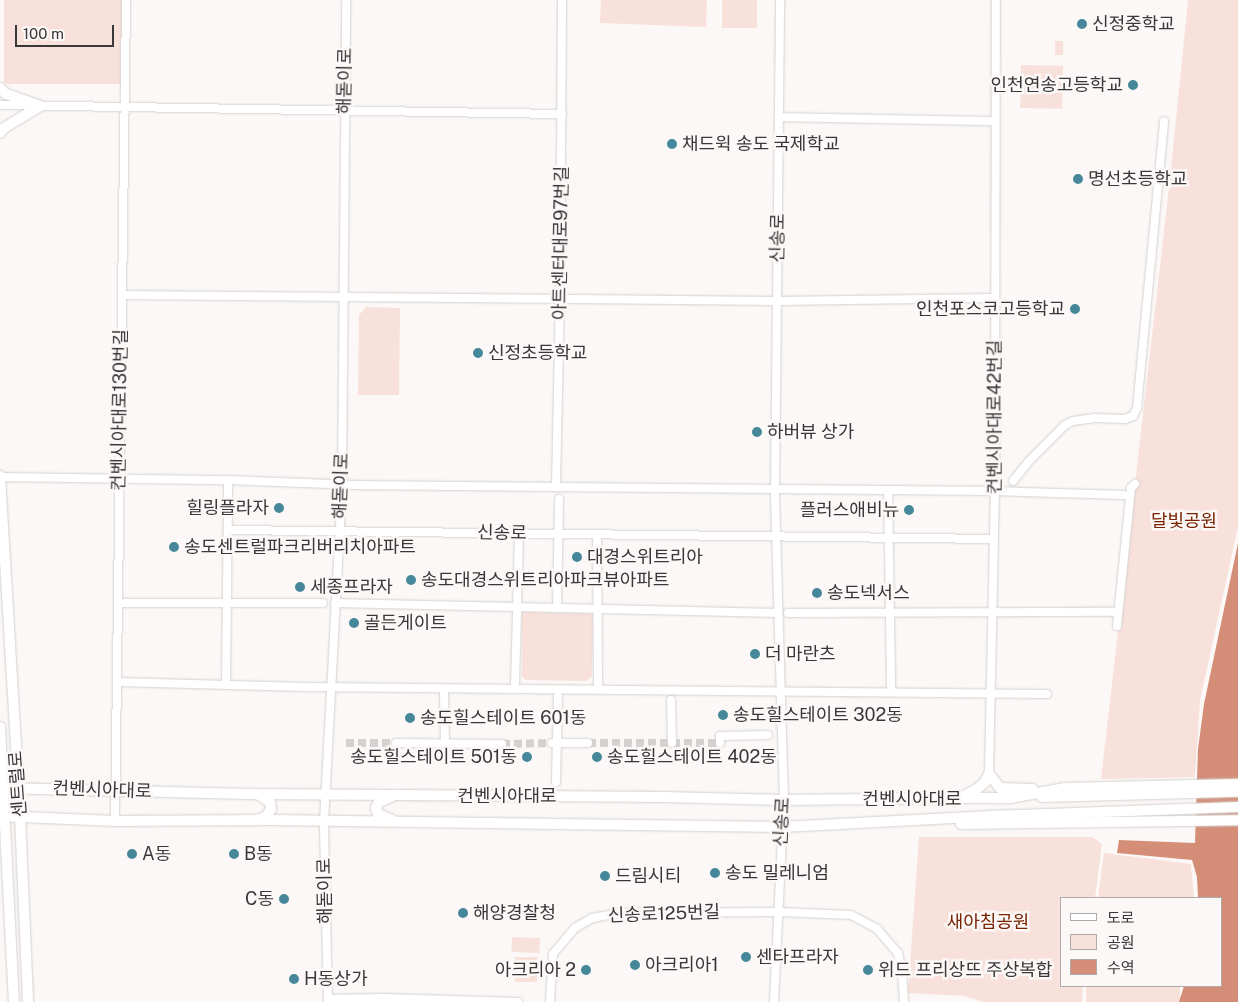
<!DOCTYPE html>
<html>
<head>
<meta charset="utf-8">
<style>
	body { margin:0 }
	#map { position:relative; width:1238px; height:1002px; overflow:hidden; background:#fcf8f7; font-family:"Public Sans","Noto Sans KR",sans-serif }
	div>[style] { position:absolute }
	[style*='--x'] { left:calc(var(--x)*1px); top:calc(var(--y)*1px); width:calc(var(--w)*1px); rotate:calc(var(--a)*1deg) }
	.green>* { inset:0; background:#f8e1da; transform-origin:0 0 }
	.water>* { inset:0; background:#d48d76 }
	.minor-tunnel>* { height:8px; margin-top:-4px; transform-origin:0; background:repeating-linear-gradient(90deg,#d5d1d1 0 8px,transparent 0 12px) }
	.roads { filter:drop-shadow(0 0 1px #d4d1cf) drop-shadow(0 0 1px #d4d1cf) }
	.minor>* { height:8px; margin:-4px; padding:0 4px; transform-origin:4px; border-radius:4px; background:#fff }
	.major>* { height:10px; margin:-5px; padding:0 5px; transform-origin:5px; border-radius:5px; background:#fff }
	.dots>* { width:14px; height:14px; translate:-50% -50%; box-sizing:border-box; border:2px solid #fcf8f7; border-radius:50% }
	span { translate:-50% -50%; white-space:nowrap; text-align:center; line-height:1.15; -webkit-text-stroke:5px #fcf8f7; paint-order:stroke }
	.poi-label { font-size:18px; color:#393737 }
	.left { translate:0 -50%; text-align:left }
	.right { translate:-100% -50%; text-align:right }
	.street-label { font-size:18px; color:#393737 }
	.park-label { font-size:18px; color:#782403 }
	.legend { position:absolute; left:1060px; top:897px; width:162px; height:90px; box-sizing:border-box; background:#fcf8f7; border:1px solid #aeabaa; margin:0; padding:6px 9px; list-style:none; font-size:15px; color:#393737 }
	.legend li { display:flex; align-items:center; gap:10px; height:25px }
	.legend b { width:25px; border:1px solid #aeabaa }
	.scale { position:absolute; left:15px; top:25px; width:99px; height:22px; box-sizing:border-box; border:2px solid #393737; border-top:0; padding-left:6px; font-size:15px; line-height:18px; white-space:nowrap; color:#393737; -webkit-text-stroke:4px #fcf8f7; paint-order:stroke }
</style>
</head>
<body>
<div id="map">
	<div class="green">
		<i style="left:4px;top:0;width:119px;height:84px"></i>
		<i style="clip-path:polygon(601px 0,707px 0,706px 27px,600px 23px)"></i>
		<i style="left:722px;top:0;width:35px;height:28px"></i>
		<i style="clip-path:polygon(1188px 0,1238px 0,1238px 527px,1200px 700px,1195px 777px,1101px 779px,1170px 179px)"></i>
		<i style="left:1063px;top:41px;width:14px;height:8px;rotate:90deg"></i>
		<i style="left:1021px;top:65px;width:42px;height:43px;rotate:1deg"></i>
		<i style="clip-path:polygon(366px 307px,400px 308px,399px 395px,358px 395px,359px 315px)"></i>
		<i style="clip-path:polygon(522px 612px,593px 614px,592px 676px,586px 681px,526px 680px,522px 677px)"></i>
		<i style="clip-path:polygon(919px 837px,1092px 837px,1102px 844px,1095px 898px,1062px 898px,1062px 986px,1083px 986px,1082px 1002px,983px 1002px,965px 996px,908px 993px)"></i>
		<i style="clip-path:polygon(1104px 853px,1191px 864px,1194px 898px,1098px 898px)"></i>
		<i style="left:512px;top:937px;width:28px;height:15px;rotate:2deg"></i>
		<i style="left:515px;top:957px;width:22px;height:11px"></i>
		<i style="left:515px;top:972px;width:22px;height:10px"></i>
		<i style="left:1086px;top:986px;width:94px;height:16px"></i>
	</div>
	<div class="water">
		<i style="clip-path:polygon(1238px 543px,1238px 1002px,1179px 1002px,1184px 986px,1222px 986px,1222px 898px,1198px 898px,1197px 877px,1192px 860px,1117px 853px,1119px 840px,1195px 843px,1198px 749px,1204px 704px)"></i>
	</div>
	<div class="minor-tunnel">
		<i style="--x:346;--y:743;--w:50;--a:0"></i>
		<i style="--x:588;--y:743;--w:132;--a:0"></i>
		<i style="--x:502;--y:744;--w:50;--a:-1.1"></i>
	</div>
	<div class="roads">
		<div class="minor">
			<i style="--x:0;--y:105;--w:562;--a:0.92"></i>
			<i style="--x:779;--y:117;--w:216;--a:1.1"></i>
			<i style="--x:122;--y:295;--w:655;--a:0.52"></i>
			<i style="--x:777;--y:301;--w:217;--a:-0.8"></i>
			<i style="--x:0;--y:477;--w:228;--a:0.8"></i>
			<i style="--x:228;--y:480;--w:126;--a:2.3"></i>
			<i style="--x:354;--y:485;--w:641;--a:0.54"></i>
			<i style="--x:995;--y:491;--w:129;--a:1.8"></i>
			<i style="--x:1013;--y:481;--w:26;--a:-51"></i>
			<i style="--x:1029;--y:461;--w:51;--a:-45"></i>
			<i style="--x:1065;--y:425;--w:9;--a:-27"></i>
			<i style="--x:1073;--y:421;--w:22;--a:-8"></i>
			<i style="--x:1095;--y:418;--w:30;--a:2"></i>
			<i style="--x:1125;--y:419;--w:9;--a:-21"></i>
			<i style="--x:1133;--y:416;--w:9;--a:-63"></i>
			<i style="--x:1137;--y:408;--w:288;--a:-84.6"></i>
			<i style="--x:556;--y:486;--w:195;--a:-88.8"></i>
			<i style="--x:560;--y:291;--w:291;--a:-89.6"></i>
			<i style="--x:888;--y:490;--w:202;--a:89.1"></i>
			<i style="--x:228;--y:530;--w:766;--a:0.67"></i>
			<i style="--x:597;--y:536;--w:153;--a:89.6"></i>
			<i style="--x:118;--y:603;--w:205;--a:0"></i>
			<i style="--x:335;--y:603;--w:443;--a:1.3"></i>
			<i style="--x:557;--y:608;--w:109;--a:-88.9"></i>
			<i style="--x:788;--y:613;--w:330;--a:-0.2"></i>
			<i style="--x:1117;--y:626;--w:139;--a:-84.2"></i>
			<i style="--x:1131;--y:488;--w:6;--a:-45"></i>
			<i style="--x:117;--y:682;--w:197;--a:1.5"></i>
			<i style="--x:314;--y:687;--w:733;--a:0.55"></i>
			<i style="--x:226;--y:685;--w:205;--a:-89.4"></i>
			<i style="--x:515;--y:687;--w:154;--a:-88.5"></i>
			<i style="--x:444;--y:693;--w:51;--a:88.9"></i>
			<i style="--x:671;--y:700;--w:43;--a:88.7"></i>
			<i style="--x:396;--y:743;--w:106;--a:0.5"></i>
			<i style="--x:552;--y:743;--w:36;--a:0"></i>
			<i style="--x:720;--y:743;--w:7;--a:-90"></i>
			<i style="--x:720;--y:736;--w:48;--a:-1.2"></i>
			<i style="--x:989;--y:774;--w:283;--a:-88.8"></i>
			<i style="--x:995;--y:491;--w:491;--a:-89.9"></i>
			<i style="--x:556;--y:782;--w:86;--a:-88.7"></i>
			<i style="--x:115;--y:821;--w:821;--a:-89.23"></i>
			<i style="--x:328;--y:999;--w:55;--a:-1"></i>
			<i style="--x:383;--y:998;--w:135;--a:1.7"></i>
			<i style="--x:328;--y:1002;--w:181;--a:-91.3"></i>
			<i style="--x:324;--y:821;--w:336;--a:-86.9"></i>
			<i style="--x:342;--y:485;--w:485;--a:-89.5"></i>
			<i style="--x:550;--y:1002;--w:48;--a:-86.4"></i>
			<i style="--x:553;--y:954;--w:34;--a:-50"></i>
			<i style="--x:575;--y:928;--w:20;--a:-30"></i>
			<i style="--x:592;--y:918;--w:28;--a:-10"></i>
			<i style="--x:620;--y:913;--w:159;--a:-0.4"></i>
			<i style="--x:779;--y:912;--w:72;--a:2.4"></i>
			<i style="--x:851;--y:915;--w:30;--a:28"></i>
			<i style="--x:877;--y:929;--w:32;--a:49"></i>
			<i style="--x:898;--y:953;--w:19;--a:78"></i>
			<i style="--x:902;--y:972;--w:30;--a:86"></i>
			<i style="--x:774;--y:1002;--w:202;--a:-87.2"></i>
			<i style="--x:784;--y:800;--w:311;--a:-91.7"></i>
			<i style="--x:775;--y:489;--w:489;--a:-89.4"></i>
		</div>
		<div class="major">
			<i style="--x:0;--y:88;--w:8;--a:45"></i>
			<i style="--x:6;--y:94;--w:36;--a:19"></i>
			<i style="--x:0;--y:133;--w:6;--a:-51"></i>
			<i style="--x:4;--y:128;--w:42;--a:-31.4"></i>
			<i style="--x:0;--y:476;--w:341;--a:86.6"></i>
			<i style="--x:20;--y:816;--w:186;--a:87.5"></i>
			<i style="--x:0;--y:727;--w:275;--a:87.1"></i>
			<i style="--x:989;--y:774;--w:18;--a:52"></i>
			<i style="--x:1000;--y:788;--w:33;--a:2"></i>
			<i style="--x:0;--y:788;--w:250;--a:1.4"></i>
			<i style="--x:250;--y:794;--w:414;--a:0.4"></i>
			<i style="--x:664;--y:797;--w:120;--a:1.4"></i>
			<i style="--x:784;--y:800;--w:206;--a:-0.6"></i>
			<i style="--x:990;--y:798;--w:21;--a:0"></i>
			<i style="--x:1011;--y:798;--w:55;--a:-10.5"></i>
			<i style="--x:1065;--y:788;--w:173;--a:-1.3"></i>
			<i style="--x:391;--y:797;--w:13;--a:157"></i>
			<i style="--x:379;--y:802;--w:7;--a:117"></i>
			<i style="--x:376;--y:808;--w:6;--a:72"></i>
			<i style="--x:378;--y:814;--w:15;--a:23"></i>
			<i style="--x:1042;--y:797;--w:196;--a:-1.5"></i>
			<i style="--x:960;--y:798;--w:19;--a:-28"></i>
			<i style="--x:977;--y:789;--w:11;--a:-41"></i>
			<i style="--x:985;--y:782;--w:9;--a:-63"></i>
			<i style="--x:0;--y:816;--w:115;--a:2.5"></i>
			<i style="--x:115;--y:821;--w:157;--a:-0.4"></i>
			<i style="--x:272;--y:820;--w:510;--a:0.79"></i>
			<i style="--x:782;--y:827;--w:209;--a:-3"></i>
			<i style="--x:991;--y:816;--w:247;--a:-2.1"></i>
			<i style="--x:258;--y:819;--w:8;--a:-14"></i>
			<i style="--x:266;--y:817;--w:9;--a:-58"></i>
			<i style="--x:271;--y:809;--w:7;--a:-98"></i>
			<i style="--x:270;--y:802;--w:13;--a:-148"></i>
			<i style="--x:961;--y:824;--w:277;--a:-0.8"></i>
		</div>
	</div>
	<div class="dots">
		<i style="left:1082px;top:24px;background:#46889a"></i>
		<i style="left:1133px;top:85px;background:#46889a"></i>
		<i style="left:672px;top:144px;background:#46889a"></i>
		<i style="left:1078px;top:179px;background:#46889a"></i>
		<i style="left:1075px;top:309px;background:#46889a"></i>
		<i style="left:478px;top:353px;background:#46889a"></i>
		<i style="left:757px;top:432px;background:#46889a"></i>
		<i style="left:279px;top:508px;background:#46889a"></i>
		<i style="left:909px;top:510px;background:#46889a"></i>
		<i style="left:174px;top:547px;background:#46889a"></i>
		<i style="left:577px;top:557px;background:#46889a"></i>
		<i style="left:411px;top:580px;background:#46889a"></i>
		<i style="left:300px;top:587px;background:#46889a"></i>
		<i style="left:817px;top:593px;background:#46889a"></i>
		<i style="left:354px;top:623px;background:#46889a"></i>
		<i style="left:755px;top:654px;background:#46889a"></i>
		<i style="left:723px;top:715px;background:#46889a"></i>
		<i style="left:410px;top:718px;background:#46889a"></i>
		<i style="left:527px;top:757px;background:#46889a"></i>
		<i style="left:597px;top:757px;background:#46889a"></i>
		<i style="left:132px;top:854px;background:#46889a"></i>
		<i style="left:234px;top:854px;background:#46889a"></i>
		<i style="left:715px;top:873px;background:#46889a"></i>
		<i style="left:605px;top:876px;background:#46889a"></i>
		<i style="left:284px;top:899px;background:#46889a"></i>
		<i style="left:463px;top:913px;background:#46889a"></i>
		<i style="left:746px;top:957px;background:#46889a"></i>
		<i style="left:635px;top:965px;background:#46889a"></i>
		<i style="left:586px;top:970px;background:#46889a"></i>
		<i style="left:868px;top:970px;background:#46889a"></i>
		<i style="left:294px;top:979px;background:#46889a"></i>
	</div>
	<div class="poi-label">
		<span class="left" style="left:1092px;top:24px">신정중학교</span>
		<span class="right" style="left:1123px;top:85px">인천연송고등학교</span>
		<span class="left" style="left:682px;top:144px">채드윅 송도 국제학교</span>
		<span class="left" style="left:1088px;top:179px">명선초등학교</span>
		<span class="right" style="left:1065px;top:309px">인천포스코고등학교</span>
		<span class="left" style="left:488px;top:353px">신정초등학교</span>
		<span class="left" style="left:767px;top:432px">하버뷰 상가</span>
		<span class="right" style="left:269px;top:508px">힐링플라자</span>
		<span class="right" style="left:899px;top:510px">플러스애비뉴</span>
		<span class="left" style="left:184px;top:547px">송도센트럴파크리버리치아파트</span>
		<span class="left" style="left:587px;top:557px">대경스위트리아</span>
		<span class="left" style="left:421px;top:580px">송도대경스위트리아파크뷰아파트</span>
		<span class="left" style="left:310px;top:587px">세종프라자</span>
		<span class="left" style="left:827px;top:593px">송도넥서스</span>
		<span class="left" style="left:364px;top:623px">골든게이트</span>
		<span class="left" style="left:765px;top:654px">더 마란츠</span>
		<span class="left" style="left:733px;top:715px">송도힐스테이트 302동</span>
		<span class="left" style="left:420px;top:718px">송도힐스테이트 601동</span>
		<span class="right" style="left:517px;top:757px">송도힐스테이트 501동</span>
		<span class="left" style="left:607px;top:757px">송도힐스테이트 402동</span>
		<span class="left" style="left:142px;top:854px">A동</span>
		<span class="left" style="left:244px;top:854px">B동</span>
		<span class="left" style="left:725px;top:873px">송도 밀레니엄</span>
		<span class="left" style="left:615px;top:876px">드림시티</span>
		<span class="right" style="left:274px;top:899px">C동</span>
		<span class="left" style="left:473px;top:913px">해양경찰청</span>
		<span class="left" style="left:756px;top:957px">센타프라자</span>
		<span class="left" style="left:645px;top:965px">아크리아1</span>
		<span class="right" style="left:576px;top:970px">아크리아 2</span>
		<span class="left" style="left:878px;top:970px">위드 프리상뜨 주상복합</span>
		<span class="left" style="left:304px;top:979px">H동상가</span>
	</div>
	<div class="street-label">
		<span style="left:345px;top:81px;rotate:-89deg">해돋이로</span>
		<span style="left:778px;top:238px;rotate:-89deg">신송로</span>
		<span style="left:561px;top:243px;rotate:-89deg">아트센터대로97번길</span>
		<span style="left:120px;top:410px;rotate:-89deg">컨벤시아대로130번길</span>
		<span style="left:995px;top:417px;rotate:-90deg">컨벤시아대로42번길</span>
		<span style="left:341px;top:486px;rotate:-88deg">해돋이로</span>
		<span style="left:502px;top:533px;rotate:1deg">신송로</span>
		<span style="left:18px;top:784px;rotate:-94deg">센트럴로</span>
		<span style="left:102px;top:790px;rotate:2deg">컨벤시아대로</span>
		<span style="left:507px;top:796px">컨벤시아대로</span>
		<span style="left:912px;top:799px">컨벤시아대로</span>
		<span style="left:782px;top:822px;rotate:-87deg">신송로</span>
		<span style="left:325px;top:891px;rotate:-91deg">해돋이로</span>
		<span style="left:664px;top:914px;rotate:-2deg">신송로125번길</span>
	</div>
	<div class="park-label">
		<span style="left:1184px;top:521px">달빛공원</span>
		<span style="left:988px;top:922px">새아침공원</span>
	</div>
	<ul class="legend">
	<li><b style="height:6px;background:#fff"></b>도로</li>
	<li><b style="height:14px;background:#f8e1da"></b>공원</li>
	<li><b style="height:14px;background:#d48d76"></b>수역</li>
	</ul>
	<div class="scale">100 m</div>
</div>
</body>
</html>
